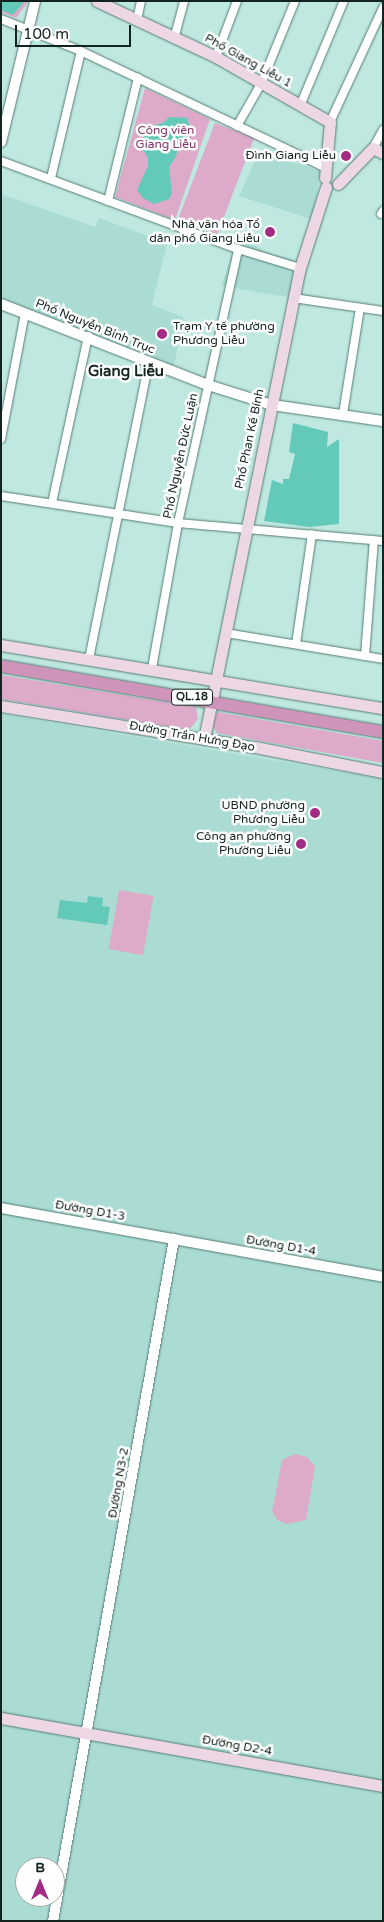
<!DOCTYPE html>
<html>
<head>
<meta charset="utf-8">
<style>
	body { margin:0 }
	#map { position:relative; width:384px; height:1922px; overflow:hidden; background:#bfe8e0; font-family:"Varela Round",sans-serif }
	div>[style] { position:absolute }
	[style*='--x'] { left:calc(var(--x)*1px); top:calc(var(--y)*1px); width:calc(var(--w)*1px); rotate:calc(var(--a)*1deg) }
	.built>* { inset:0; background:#aadcd3 }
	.green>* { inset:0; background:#ddaaca; transform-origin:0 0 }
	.water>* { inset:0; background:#63c9b9 }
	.roads { filter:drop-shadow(0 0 1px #557c75) drop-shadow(0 0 1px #557c75) }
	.minor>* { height:8px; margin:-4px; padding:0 4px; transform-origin:4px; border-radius:4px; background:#fff }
	.tertiary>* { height:10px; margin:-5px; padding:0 5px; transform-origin:5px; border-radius:5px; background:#fff }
	.secondary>* { height:11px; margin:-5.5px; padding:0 5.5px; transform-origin:5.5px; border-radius:5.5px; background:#edd7e5 }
	.trunk>* { height:12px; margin:-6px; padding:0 6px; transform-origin:6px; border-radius:6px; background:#ce94ba }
	.dots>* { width:14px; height:14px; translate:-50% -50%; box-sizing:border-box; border:2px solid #fff; border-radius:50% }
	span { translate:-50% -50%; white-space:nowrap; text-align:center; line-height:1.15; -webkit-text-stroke:5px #fff; paint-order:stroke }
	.shield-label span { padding:1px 4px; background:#fff; border:1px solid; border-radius:4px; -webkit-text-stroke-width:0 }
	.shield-label { font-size:11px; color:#132320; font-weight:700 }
	.street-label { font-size:12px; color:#132320 }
	.park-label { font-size:12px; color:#83336b }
	.poi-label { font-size:12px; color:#132320 }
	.right { translate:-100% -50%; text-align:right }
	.left { translate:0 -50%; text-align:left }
	.quarter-label { font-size:15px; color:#132320; font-weight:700 }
	.frame { position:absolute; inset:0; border:2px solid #132320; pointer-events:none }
	.north { position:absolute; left:15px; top:1857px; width:50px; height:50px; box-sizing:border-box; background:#fff; border:1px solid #a1a7a6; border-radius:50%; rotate:0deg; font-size:14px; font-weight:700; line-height:20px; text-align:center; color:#132320 }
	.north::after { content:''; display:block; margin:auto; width:18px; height:22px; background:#a22b83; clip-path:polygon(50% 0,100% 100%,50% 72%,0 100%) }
	.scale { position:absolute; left:15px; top:25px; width:116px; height:22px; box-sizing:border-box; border:2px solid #132320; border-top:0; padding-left:6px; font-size:15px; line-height:18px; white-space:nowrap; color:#132320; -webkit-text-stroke:4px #fff; paint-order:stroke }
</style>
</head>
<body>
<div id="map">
	<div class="built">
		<i style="clip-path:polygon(260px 151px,320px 171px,314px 220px,239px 196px)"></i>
		<i style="clip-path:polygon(1px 194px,95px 227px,99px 218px,167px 243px,152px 305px,183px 317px,174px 366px,1px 305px)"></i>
		<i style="clip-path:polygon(237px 237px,267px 252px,301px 262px,293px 298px,222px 286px)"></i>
		<i style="clip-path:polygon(evenodd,1px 714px,383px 779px,383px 1921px,1px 1921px,1px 714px,25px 1867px,55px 1867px,55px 1897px,25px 1897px,25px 1867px)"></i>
	</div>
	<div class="green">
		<i style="clip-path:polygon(1px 1px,29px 1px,16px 18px,1px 12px)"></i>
		<i style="clip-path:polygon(145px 88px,210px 119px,175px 220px,115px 197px)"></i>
		<i style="left:215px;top:123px;width:42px;height:103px;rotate:21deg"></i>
		<i style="clip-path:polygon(1px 675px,196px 707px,198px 719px,189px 730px,1px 699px)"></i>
		<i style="clip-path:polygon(217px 712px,383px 741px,383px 763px,217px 733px,213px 726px)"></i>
		<i style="left:119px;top:890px;width:35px;height:60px;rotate:10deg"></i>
		<i style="clip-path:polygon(295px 1454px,307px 1457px,315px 1467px,306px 1520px,287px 1524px,277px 1520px,272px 1511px,282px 1460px)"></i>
	</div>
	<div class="water">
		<i style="clip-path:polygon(1px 1px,25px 1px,13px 15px,1px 10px)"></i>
		<i style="clip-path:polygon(169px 117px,187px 118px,192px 133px,178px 146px,176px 157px,169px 167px,172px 193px,169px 199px,154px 204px,143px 198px,137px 190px,148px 166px,148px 158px,143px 150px,143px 133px,148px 127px,163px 123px)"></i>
		<i style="clip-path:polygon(293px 423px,328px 432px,327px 447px,339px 439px,339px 524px,309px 527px,264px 521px,272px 480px,283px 484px,283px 479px,289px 479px,295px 454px,289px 452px)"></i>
		<i style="clip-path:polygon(88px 896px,103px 898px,102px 906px,110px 907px,107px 925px,57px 918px,60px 900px,87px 903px)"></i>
	</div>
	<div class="roads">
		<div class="minor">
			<i style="--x:1;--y:19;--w:86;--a:21.8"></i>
			<i style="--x:81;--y:51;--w:272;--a:25.5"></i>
			<i style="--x:137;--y:20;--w:19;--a:-78"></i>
			<i style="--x:174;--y:39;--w:39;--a:-75"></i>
			<i style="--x:216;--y:57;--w:60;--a:-69.4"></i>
			<i style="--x:300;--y:106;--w:114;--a:-67.3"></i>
			<i style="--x:330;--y:122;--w:126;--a:-65.1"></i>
			<i style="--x:237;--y:126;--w:48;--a:-60.3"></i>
			<i style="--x:261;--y:84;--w:90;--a:-67.7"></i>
			<i style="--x:373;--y:148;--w:21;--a:-61"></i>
			<i style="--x:1;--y:161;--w:253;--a:20.4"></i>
			<i style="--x:238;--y:249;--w:65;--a:17"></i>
			<i style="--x:51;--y:178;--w:130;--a:-76.7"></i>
			<i style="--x:108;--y:201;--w:127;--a:-76.3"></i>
			<i style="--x:381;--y:214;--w:4;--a:-56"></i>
			<i style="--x:293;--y:298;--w:91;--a:8.2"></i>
			<i style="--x:343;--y:414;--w:107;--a:-80.9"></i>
			<i style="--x:1;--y:439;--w:128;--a:-79.2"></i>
			<i style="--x:1;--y:496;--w:179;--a:8.7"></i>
			<i style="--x:178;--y:523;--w:206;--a:5"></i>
			<i style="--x:52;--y:503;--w:171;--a:-77.8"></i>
			<i style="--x:226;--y:633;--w:159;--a:9.4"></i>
			<i style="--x:296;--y:644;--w:111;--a:-81.7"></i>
			<i style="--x:365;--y:656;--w:116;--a:-85.6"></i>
			<i style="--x:89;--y:659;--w:303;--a:-78.6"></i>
			<i style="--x:152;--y:668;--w:147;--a:-79.8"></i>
			<i style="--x:178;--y:523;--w:280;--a:-77.6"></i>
		</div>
		<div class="tertiary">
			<i style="--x:1;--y:142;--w:145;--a:-76.4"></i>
			<i style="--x:1;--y:304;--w:222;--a:21.4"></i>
			<i style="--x:208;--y:385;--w:67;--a:17.4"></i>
			<i style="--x:272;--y:405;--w:112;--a:8.2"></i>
			<i style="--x:1;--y:1208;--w:388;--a:10.2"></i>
			<i style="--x:53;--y:1921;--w:693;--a:-79.94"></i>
		</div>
		<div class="secondary">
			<i style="--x:97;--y:1;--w:132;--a:25.2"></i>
			<i style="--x:216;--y:57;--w:131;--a:29.7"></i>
			<i style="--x:330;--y:122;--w:56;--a:95.1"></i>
			<i style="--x:338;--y:184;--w:50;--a:-45.8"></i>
			<i style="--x:373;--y:148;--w:11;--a:27"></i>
			<i style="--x:1;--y:645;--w:387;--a:9.4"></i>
			<i style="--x:1;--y:706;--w:257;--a:9.2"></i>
			<i style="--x:255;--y:747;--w:130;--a:11.1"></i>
			<i style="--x:204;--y:739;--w:481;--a:-78.5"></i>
			<i style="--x:300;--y:268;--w:85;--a:-72.2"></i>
			<i style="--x:1;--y:1718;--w:388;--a:10.1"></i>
		</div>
		<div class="trunk">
			<i style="--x:1;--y:666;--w:388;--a:9.8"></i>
		</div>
	</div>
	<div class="dots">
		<i style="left:346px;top:156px;background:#a22b83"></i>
		<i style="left:270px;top:232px;background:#a22b83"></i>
		<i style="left:162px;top:334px;background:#a22b83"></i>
		<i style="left:315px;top:813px;background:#a22b83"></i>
		<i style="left:301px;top:844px;background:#a22b83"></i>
	</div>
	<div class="shield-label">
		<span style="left:192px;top:697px">QL.18</span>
	</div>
	<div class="street-label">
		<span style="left:248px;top:61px;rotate:29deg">Phố Giang Liễu 1</span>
		<span style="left:95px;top:327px;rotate:22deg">Phố Nguyễn Bỉnh Trục</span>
		<span style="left:250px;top:439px;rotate:-78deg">Phố Phan Kế Bính</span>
		<span style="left:181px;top:456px;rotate:-78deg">Phố Nguyễn Đức Luận</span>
		<span style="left:192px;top:737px;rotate:10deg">Đường Trần Hưng Đạo</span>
		<span style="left:90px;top:1211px;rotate:10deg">Đường D1-3</span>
		<span style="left:281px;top:1246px;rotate:10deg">Đường D1-4</span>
		<span style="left:119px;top:1483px;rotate:-80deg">Đường N3-2</span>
		<span style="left:237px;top:1746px;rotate:10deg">Đường D2-4</span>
	</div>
	<div class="park-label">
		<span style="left:166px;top:138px">Công viên<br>Giang Liễu</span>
	</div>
	<div class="poi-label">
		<span class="right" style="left:336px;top:156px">Đình Giang Liễu</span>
		<span class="right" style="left:260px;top:232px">Nhà văn hóa Tổ<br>dân phố Giang Liễu</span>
		<span class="left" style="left:173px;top:334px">Trạm Y tế phường<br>Phương Liễu</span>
		<span class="right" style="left:305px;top:813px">UBND phường<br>Phương Liễu</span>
		<span class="right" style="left:291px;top:844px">Công an phường<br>Phường Liễu</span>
	</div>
	<div class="quarter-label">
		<span style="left:126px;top:372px">Giang Liễu</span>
	</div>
	<div class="frame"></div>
	<div class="north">B</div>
	<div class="scale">100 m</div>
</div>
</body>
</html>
